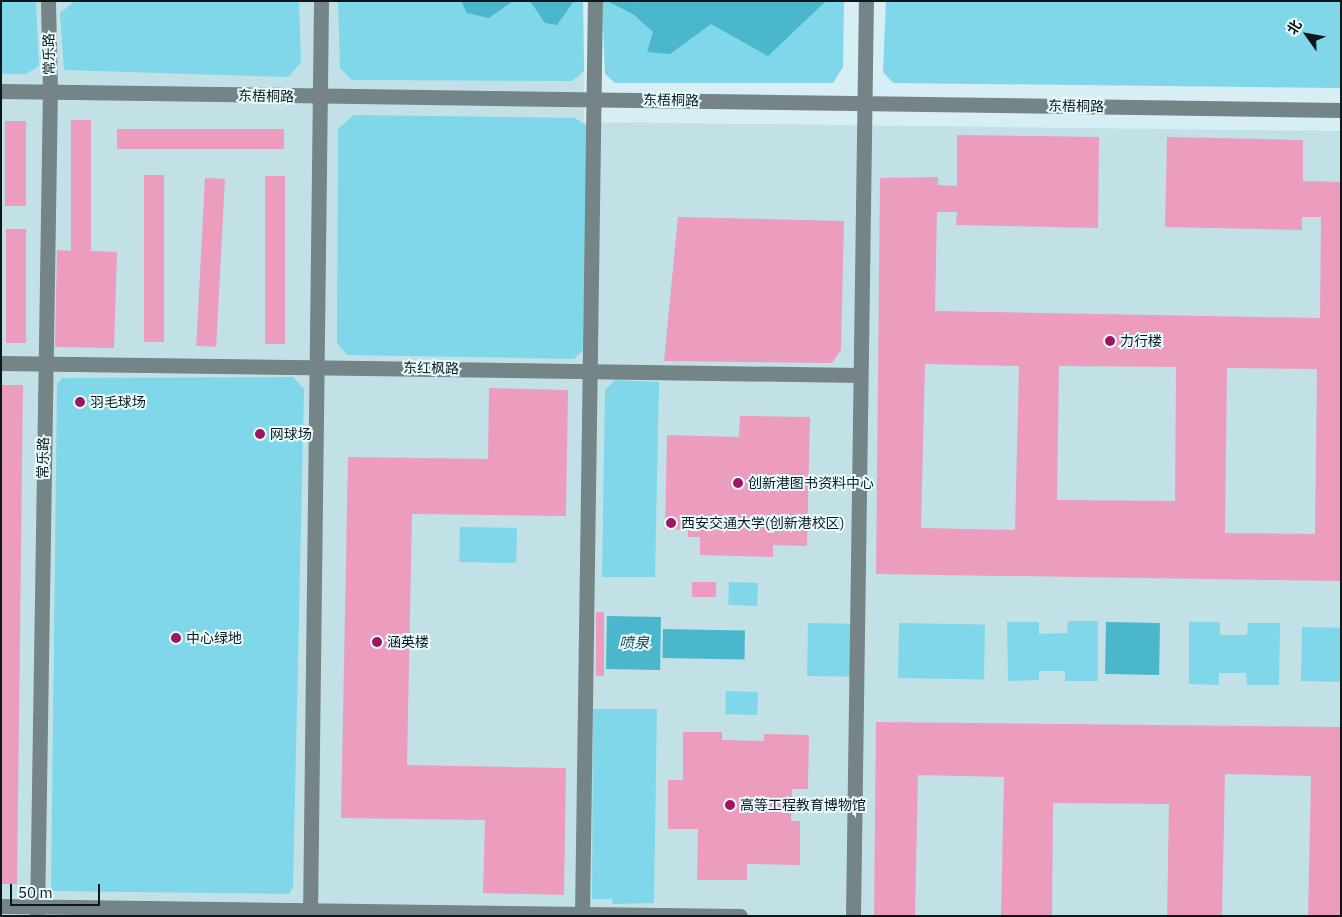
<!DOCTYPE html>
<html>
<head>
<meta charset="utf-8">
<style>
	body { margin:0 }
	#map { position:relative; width:1342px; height:917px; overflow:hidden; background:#d7eef4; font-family:"IBM Plex Sans","Noto Sans SC",sans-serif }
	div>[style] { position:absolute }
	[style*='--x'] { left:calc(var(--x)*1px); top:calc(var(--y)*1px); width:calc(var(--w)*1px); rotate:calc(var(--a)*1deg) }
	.built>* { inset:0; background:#c2e1e7 }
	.green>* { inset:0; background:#7fd7e9; transform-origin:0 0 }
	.water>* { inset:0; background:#4bb7cc; transform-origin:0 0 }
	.building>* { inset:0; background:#ec9dbd; transform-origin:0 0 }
	.secondary>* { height:15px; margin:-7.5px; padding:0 7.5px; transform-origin:7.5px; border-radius:7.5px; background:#758487 }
	.dots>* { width:14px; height:14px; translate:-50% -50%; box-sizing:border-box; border:2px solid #e8fbff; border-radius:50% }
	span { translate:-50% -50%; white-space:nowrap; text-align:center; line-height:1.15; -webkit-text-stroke:4px #e8fbff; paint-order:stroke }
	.street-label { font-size:14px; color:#0f1819 }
	.poi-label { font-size:14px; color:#0f1819 }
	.left { translate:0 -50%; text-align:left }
	.water-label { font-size:15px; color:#1a4953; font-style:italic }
	.frame { position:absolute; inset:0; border:2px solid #0f1819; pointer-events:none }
	.north { position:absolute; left:1282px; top:10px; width:50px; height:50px; -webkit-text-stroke:4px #e8fbff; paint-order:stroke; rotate:302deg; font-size:14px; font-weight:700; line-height:20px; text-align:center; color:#0f1819 }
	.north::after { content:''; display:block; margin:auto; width:18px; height:22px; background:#0f1819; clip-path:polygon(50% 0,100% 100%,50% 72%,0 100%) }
	.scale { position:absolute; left:10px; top:884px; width:90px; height:22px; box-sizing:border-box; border:2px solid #0f1819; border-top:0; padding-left:6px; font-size:15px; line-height:18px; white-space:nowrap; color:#0f1819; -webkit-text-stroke:4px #e8fbff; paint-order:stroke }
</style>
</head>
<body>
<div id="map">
	<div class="built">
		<i style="clip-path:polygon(1px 1px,583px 1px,584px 122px,1341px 131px,1341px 916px,1px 916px)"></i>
	</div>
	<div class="green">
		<i style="clip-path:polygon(1px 1px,36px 1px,39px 66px,26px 74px,1px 74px)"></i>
		<i style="clip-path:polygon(75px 1px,299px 1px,301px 62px,288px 77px,64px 70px,60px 13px)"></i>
		<i style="clip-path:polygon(338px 1px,583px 1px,584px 71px,572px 81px,352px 80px,340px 68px)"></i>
		<i style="clip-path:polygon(602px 1px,844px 1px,843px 67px,833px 83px,615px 83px,605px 74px)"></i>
		<i style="clip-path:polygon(886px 1px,1341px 1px,1341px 88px,893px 83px,883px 72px)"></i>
		<i style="clip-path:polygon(354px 115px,575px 118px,587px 126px,583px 350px,574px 359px,347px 355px,337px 343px,338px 129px)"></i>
		<i style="clip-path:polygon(293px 377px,304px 389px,293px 887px,289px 894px,51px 891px,57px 384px,62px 378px)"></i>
		<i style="clip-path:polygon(615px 380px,659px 382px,655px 577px,602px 577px,605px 390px)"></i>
		<i style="left:460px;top:527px;width:57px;height:35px;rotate:1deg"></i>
		<i style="left:729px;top:582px;width:29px;height:23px;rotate:2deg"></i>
		<i style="clip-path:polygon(1068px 621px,1098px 621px,1098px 681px,1065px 681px,1065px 671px,1039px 671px,1039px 680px,1008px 681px,1007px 622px,1039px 622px,1039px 634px,1067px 633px)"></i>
		<i style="clip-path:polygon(1189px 622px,1220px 622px,1220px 635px,1247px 635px,1248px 623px,1280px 623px,1279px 685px,1247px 685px,1246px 673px,1219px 673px,1219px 685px,1189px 684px)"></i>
		<i style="left:808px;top:623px;width:46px;height:53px;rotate:1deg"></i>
		<i style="left:899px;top:623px;width:86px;height:55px;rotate:1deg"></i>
		<i style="left:1302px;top:627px;width:39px;height:54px;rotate:1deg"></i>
		<i style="left:726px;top:691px;width:32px;height:23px;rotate:2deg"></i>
		<i style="clip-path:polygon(593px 709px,657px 709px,654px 903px,613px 904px,612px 899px,592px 899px)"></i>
	</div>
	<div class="water">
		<i style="clip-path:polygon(461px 1px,513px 1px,489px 18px,467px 13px)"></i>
		<i style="clip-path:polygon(530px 1px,574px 1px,557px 25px,545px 23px)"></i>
		<i style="clip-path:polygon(607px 1px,826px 1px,768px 56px,711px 24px,670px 54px,647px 52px,653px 32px,633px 14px)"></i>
		<i style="left:607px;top:616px;width:54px;height:53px;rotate:1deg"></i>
		<i style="left:1106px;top:622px;width:54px;height:52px;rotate:1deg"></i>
		<i style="left:663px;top:629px;width:82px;height:29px;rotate:1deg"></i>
	</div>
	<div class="building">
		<i style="clip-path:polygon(71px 120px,91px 120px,91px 251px,117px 252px,114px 348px,55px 347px,57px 250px,71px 251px)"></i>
		<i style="left:26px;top:121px;width:85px;height:21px;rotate:90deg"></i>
		<i style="left:117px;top:129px;width:167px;height:20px"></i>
		<i style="clip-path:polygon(evenodd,957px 135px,1099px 137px,1098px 228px,956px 225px,957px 212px,937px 212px,935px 311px,1320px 318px,1321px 217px,1302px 217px,1302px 230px,1165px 227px,1167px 137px,1303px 140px,1303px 181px,1341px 182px,1341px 581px,876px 574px,880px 178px,938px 177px,938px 185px,957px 186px,957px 135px,925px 364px,1019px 366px,1015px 530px,921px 528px,925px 364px,957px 135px,1059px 366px,1176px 367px,1175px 501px,1057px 500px,1059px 366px,957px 135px,1227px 368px,1317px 369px,1315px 534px,1225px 533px,1227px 368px)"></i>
		<i style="left:144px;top:175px;width:20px;height:167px"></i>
		<i style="left:265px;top:176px;width:20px;height:168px"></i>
		<i style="left:205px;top:178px;width:20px;height:168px;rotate:3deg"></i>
		<i style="clip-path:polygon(678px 217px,844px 221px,841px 350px,832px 363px,664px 361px)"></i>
		<i style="left:6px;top:229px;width:20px;height:114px"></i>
		<i style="clip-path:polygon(1px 385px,23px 385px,17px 884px,1px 884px)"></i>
		<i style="clip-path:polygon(489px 388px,568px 390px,566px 516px,412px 514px,407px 765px,566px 768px,564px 895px,483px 893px,485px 820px,341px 818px,348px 457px,488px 459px)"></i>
		<i style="clip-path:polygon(740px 416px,810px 417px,807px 546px,773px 545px,773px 557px,700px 555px,700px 537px,688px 537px,688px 530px,665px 529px,667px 435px,739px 437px)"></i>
		<i style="left:692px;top:582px;width:24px;height:15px"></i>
		<i style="left:596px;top:612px;width:8px;height:64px"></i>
		<i style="clip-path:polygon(876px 722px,1341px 727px,1341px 916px,1308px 916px,1311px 776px,1225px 774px,1222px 916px,1167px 916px,1169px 804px,1053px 803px,1052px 916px,1001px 916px,1004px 777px,918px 775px,915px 916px,874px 916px)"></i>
		<i style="clip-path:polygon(683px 732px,722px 732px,722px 740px,764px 741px,764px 734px,809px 735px,808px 789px,792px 789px,791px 821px,800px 821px,800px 865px,747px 864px,747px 880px,697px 880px,698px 829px,668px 829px,668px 780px,683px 780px)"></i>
	</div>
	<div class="secondary">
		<i style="--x:1;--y:91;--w:1340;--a:0.81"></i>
		<i style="--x:1;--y:363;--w:859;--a:0.8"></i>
		<i style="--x:1;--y:906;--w:739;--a:0.78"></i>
		<i style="--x:37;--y:916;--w:825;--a:-89.1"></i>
		<i style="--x:50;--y:91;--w:90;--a:-91.3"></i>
		<i style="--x:310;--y:916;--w:915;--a:-89.31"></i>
		<i style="--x:582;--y:916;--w:915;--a:-89.19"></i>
		<i style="--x:853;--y:916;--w:915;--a:-89.19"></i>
	</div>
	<div class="dots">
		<i style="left:1110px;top:341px;background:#9f1561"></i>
		<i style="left:80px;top:402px;background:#9f1561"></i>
		<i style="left:260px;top:434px;background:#9f1561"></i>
		<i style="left:738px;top:483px;background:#9f1561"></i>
		<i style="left:671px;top:523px;background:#9f1561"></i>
		<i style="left:176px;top:638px;background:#9f1561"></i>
		<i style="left:377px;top:642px;background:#9f1561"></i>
		<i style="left:730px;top:805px;background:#9f1561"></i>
	</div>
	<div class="street-label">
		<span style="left:49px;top:54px;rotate:-91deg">常乐路</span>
		<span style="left:266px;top:96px;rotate:1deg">东梧桐路</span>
		<span style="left:671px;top:100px;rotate:1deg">东梧桐路</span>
		<span style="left:1076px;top:106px;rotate:1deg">东梧桐路</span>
		<span style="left:431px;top:368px;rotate:1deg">东红枫路</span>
		<span style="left:43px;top:458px;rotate:-89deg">常乐路</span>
	</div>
	<div class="poi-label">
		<span class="left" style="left:1120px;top:341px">力行楼</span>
		<span class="left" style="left:90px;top:402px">羽毛球场</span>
		<span class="left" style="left:270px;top:434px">网球场</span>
		<span class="left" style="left:748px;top:483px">创新港图书资料中心</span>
		<span class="left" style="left:681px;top:523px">西安交通大学(创新港校区)</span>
		<span class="left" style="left:186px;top:638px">中心绿地</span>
		<span class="left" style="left:387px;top:642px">涵英楼</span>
		<span class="left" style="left:740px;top:805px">高等工程教育博物馆</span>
	</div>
	<div class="water-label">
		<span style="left:634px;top:643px">喷泉</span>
	</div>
	<div class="frame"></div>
	<div class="north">北</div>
	<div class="scale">50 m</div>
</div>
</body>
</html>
